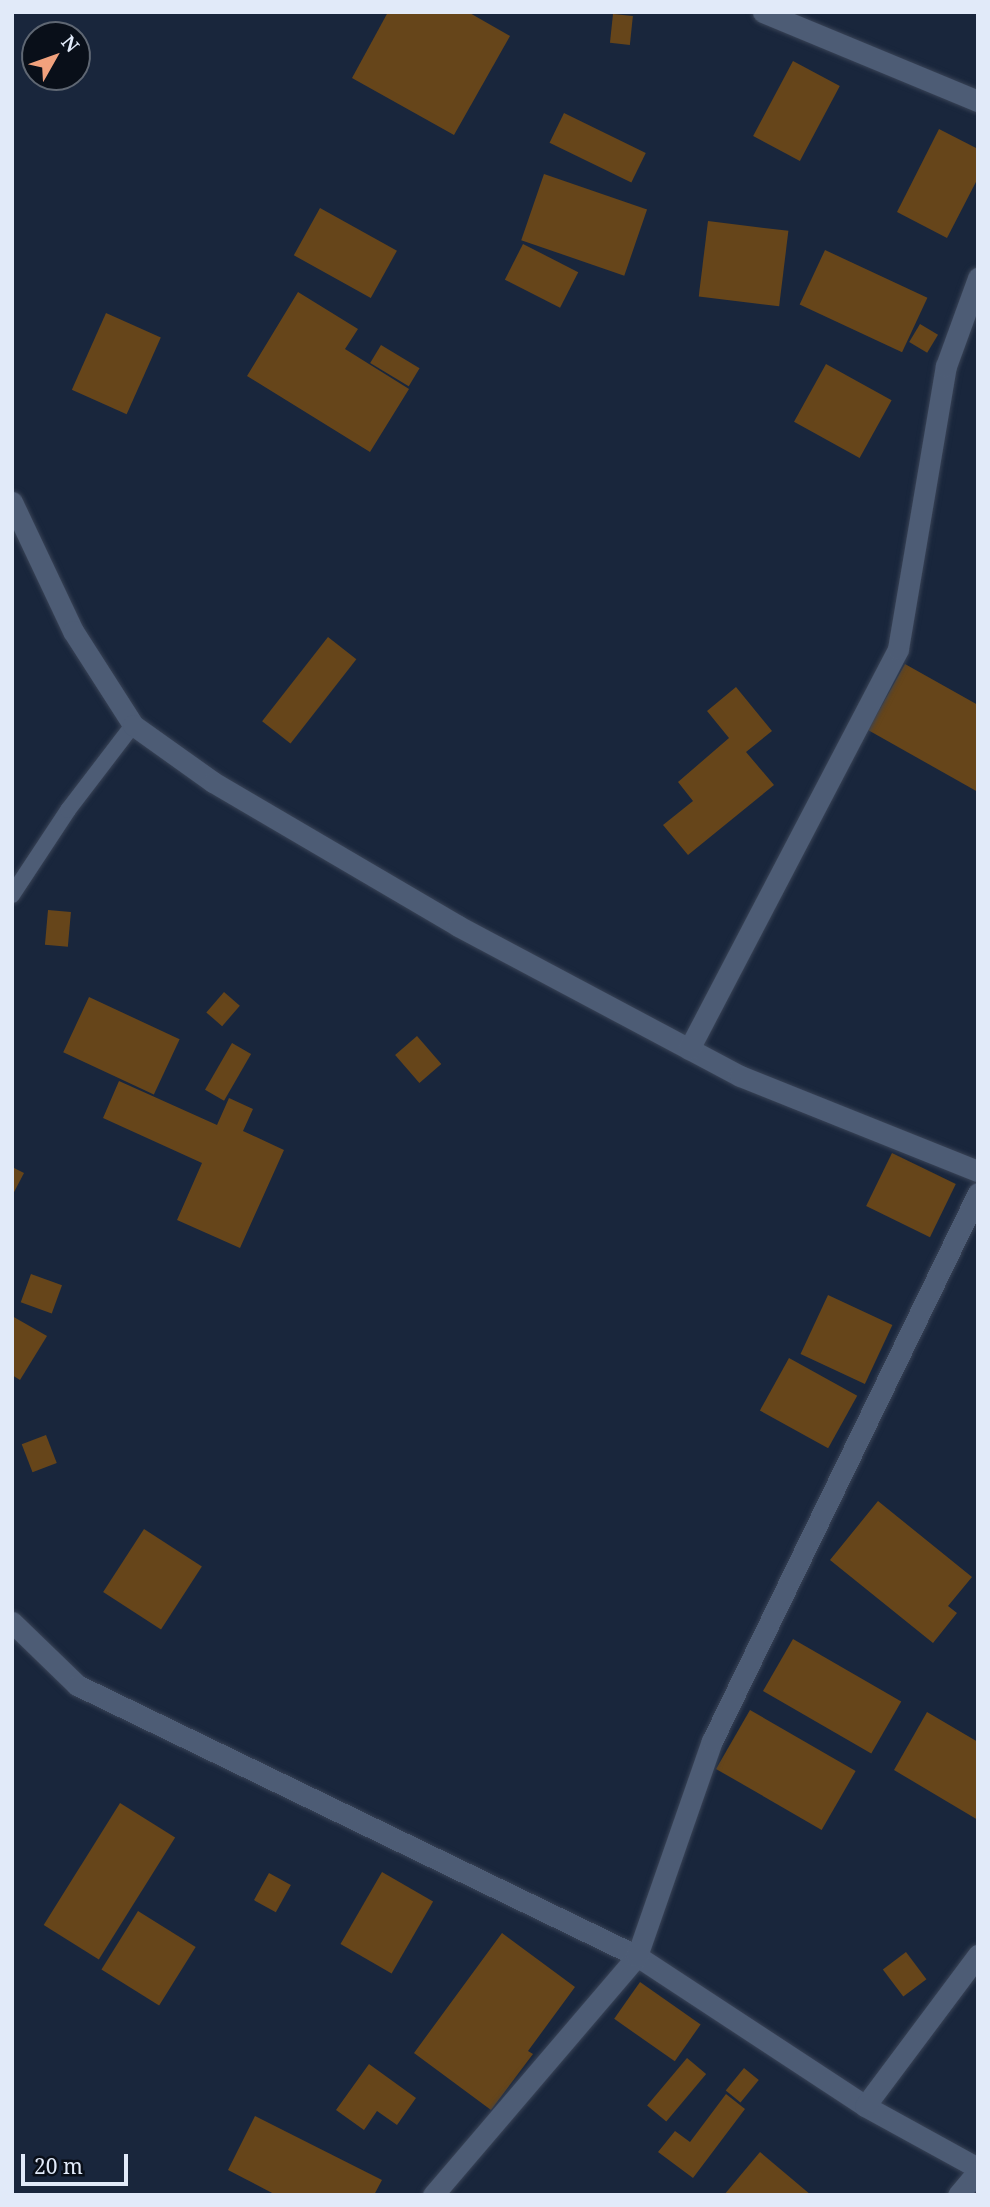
<!DOCTYPE html>
<html>
<head>
<meta charset="utf-8">
<style>
	body { margin:0 }
	#map { position:relative; width:990px; height:2207px; overflow:hidden; background:#19263c; font-family:"Noto Serif",serif }
	div>[style] { position:absolute }
	[style*='--x'] { left:calc(var(--x)*1px); top:calc(var(--y)*1px); width:calc(var(--w)*1px); rotate:calc(var(--a)*1deg) }
	.building>* { inset:0; background:#66451a; transform-origin:0 0 }
	.roads { filter:drop-shadow(0 0 2px #394356) drop-shadow(0 0 2px #394356) }
	.service>* { height:16px; margin:-8px; padding:0 8px; transform-origin:8px; border-radius:8px; background:#4d5c75 }
	.minor>* { height:21px; margin:-10.5px; padding:0 10.5px; transform-origin:10.5px; border-radius:10.5px; background:#4d5c75 }
	span { translate:-50% -50%; white-space:nowrap; text-align:center; line-height:1.15; -webkit-text-stroke:7px #090f19; paint-order:stroke }
	.frame { position:absolute; inset:0; border:14px solid #e1eaf9; pointer-events:none }
	.north { position:absolute; left:21px; top:21px; width:70px; height:70px; box-sizing:border-box; background:#090f19; border:2px solid #5f6773; border-radius:50%; rotate:50deg; font-size:19px; font-weight:700; line-height:28px; text-align:center; color:#e1eaf9 }
	.north::after { content:''; display:block; margin:auto; width:24px; height:32px; background:#f1a17d; clip-path:polygon(50% 0,100% 100%,50% 72%,0 100%) }
	.scale { position:absolute; left:21px; top:2154px; width:107px; height:32px; box-sizing:border-box; border:4px solid #e1eaf9; border-top:0; padding-left:9px; font-size:21px; line-height:24px; white-space:nowrap; color:#e1eaf9; -webkit-text-stroke:5px #090f19; paint-order:stroke }
</style>
</head>
<body>
<div id="map">
	<div class="building">
		<i style="clip-path:polygon(388px 12px,468px 12px,510px 36px,454px 135px,352px 78px)"></i>
		<i style="left:613px;top:14px;width:20px;height:29px;rotate:6deg"></i>
		<i style="left:793px;top:61px;width:53px;height:85px;rotate:28deg"></i>
		<i style="left:564px;top:113px;width:91px;height:33px;rotate:26deg"></i>
		<i style="clip-path:polygon(939px 129px,978px 149px,978px 178px,947px 238px,897px 212px)"></i>
		<i style="left:544px;top:174px;width:109px;height:70px;rotate:19deg"></i>
		<i style="left:320px;top:208px;width:88px;height:54px;rotate:29deg"></i>
		<i style="left:708px;top:221px;width:81px;height:76px;rotate:7deg"></i>
		<i style="left:523px;top:244px;width:62px;height:40px;rotate:27deg"></i>
		<i style="left:825px;top:250px;width:113px;height:60px;rotate:25deg"></i>
		<i style="clip-path:polygon(298px 292px,358px 329px,345px 349px,409px 389px,370px 452px,247px 376px)"></i>
		<i style="left:106px;top:313px;width:60px;height:84px;rotate:24deg"></i>
		<i style="left:920px;top:324px;width:21px;height:21px;rotate:31deg"></i>
		<i style="left:381px;top:345px;width:45px;height:21px;rotate:31deg"></i>
		<i style="left:826px;top:364px;width:75px;height:66px;rotate:29deg"></i>
		<i style="left:328px;top:637px;width:36px;height:107px;rotate:38deg"></i>
		<i style="clip-path:polygon(905px 664px,978px 705px,978px 792px,868px 730px)"></i>
		<i style="clip-path:polygon(736px 687px,772px 731px,746px 752px,774px 785px,688px 855px,663px 825px,693px 801px,678px 782px,729px 738px,707px 711px)"></i>
		<i style="left:48px;top:910px;width:23px;height:35px;rotate:5deg"></i>
		<i style="left:224px;top:992px;width:21px;height:27px;rotate:41deg"></i>
		<i style="left:89px;top:997px;width:100px;height:61px;rotate:25deg"></i>
		<i style="left:417px;top:1036px;width:37px;height:29px;rotate:49deg"></i>
		<i style="left:232px;top:1043px;width:22px;height:54px;rotate:30deg"></i>
		<i style="clip-path:polygon(119px 1081px,217px 1125px,229px 1098px,253px 1109px,243px 1131px,284px 1150px,240px 1248px,177px 1220px,202px 1163px,103px 1118px)"></i>
		<i style="left:892px;top:1153px;width:71px;height:59px;rotate:26deg"></i>
		<i style="clip-path:polygon(12px 1167px,24px 1173px,12px 1196px)"></i>
		<i style="left:31px;top:1274px;width:33px;height:30px;rotate:20deg"></i>
		<i style="left:828px;top:1295px;width:71px;height:65px;rotate:25deg"></i>
		<i style="clip-path:polygon(12px 1316px,47px 1336px,20px 1380px,12px 1375px)"></i>
		<i style="left:789px;top:1358px;width:78px;height:60px;rotate:29deg"></i>
		<i style="left:46px;top:1435px;width:30px;height:26px;rotate:69deg"></i>
		<i style="clip-path:polygon(878px 1501px,972px 1577px,948px 1606px,957px 1613px,933px 1643px,830px 1560px)"></i>
		<i style="left:144px;top:1529px;width:69px;height:75px;rotate:33deg"></i>
		<i style="left:793px;top:1639px;width:125px;height:60px;rotate:30deg"></i>
		<i style="left:750px;top:1710px;width:122px;height:68px;rotate:30deg"></i>
		<i style="clip-path:polygon(927px 1712px,978px 1742px,978px 1820px,894px 1770px)"></i>
		<i style="left:120px;top:1803px;width:65px;height:144px;rotate:32deg"></i>
		<i style="left:382px;top:1872px;width:59px;height:83px;rotate:30deg"></i>
		<i style="left:269px;top:1873px;width:25px;height:31px;rotate:29deg"></i>
		<i style="left:138px;top:1911px;width:68px;height:69px;rotate:32deg"></i>
		<i style="clip-path:polygon(502px 1933px,575px 1987px,528px 2051px,533px 2054px,491px 2110px,414px 2053px)"></i>
		<i style="left:906px;top:1952px;width:34px;height:29px;rotate:53deg"></i>
		<i style="left:640px;top:1982px;width:74px;height:45px;rotate:35deg"></i>
		<i style="left:687px;top:2058px;width:25px;height:62px;rotate:40deg"></i>
		<i style="clip-path:polygon(369px 2064px,416px 2098px,397px 2125px,377px 2111px,364px 2130px,336px 2110px)"></i>
		<i style="left:744px;top:2068px;width:19px;height:29px;rotate:39deg"></i>
		<i style="clip-path:polygon(726px 2094px,745px 2109px,693px 2178px,658px 2152px,675px 2131px,690px 2142px)"></i>
		<i style="clip-path:polygon(255px 2116px,382px 2180px,374px 2195px,276px 2195px,228px 2170px)"></i>
		<i style="clip-path:polygon(760px 2152px,811px 2195px,724px 2195px)"></i>
	</div>
	<div class="roads">
		<div class="service">
			<i style="--x:12;--y:895;--w:102;--a:-56.6"></i>
			<i style="--x:68;--y:810;--w:107;--a:-52.6"></i>
		</div>
		<div class="minor">
			<i style="--x:763;--y:12;--w:233;--a:22.5"></i>
			<i style="--x:12;--y:502;--w:143;--a:64.7"></i>
			<i style="--x:73;--y:631;--w:112;--a:57.4"></i>
			<i style="--x:133;--y:725;--w:98;--a:35.5"></i>
			<i style="--x:213;--y:782;--w:284;--a:30.4"></i>
			<i style="--x:458;--y:926;--w:319;--a:28"></i>
			<i style="--x:740;--y:1076;--w:256;--a:21.8"></i>
			<i style="--x:689;--y:1049;--w:451;--a:-62.4"></i>
			<i style="--x:898;--y:649;--w:287;--a:-80.4"></i>
			<i style="--x:946;--y:366;--w:94;--a:-70"></i>
			<i style="--x:12;--y:1622;--w:91;--a:44.1"></i>
			<i style="--x:77;--y:1685;--w:622;--a:25.82"></i>
			<i style="--x:637;--y:1956;--w:273;--a:33.3"></i>
			<i style="--x:865;--y:2106;--w:129;--a:28.8"></i>
			<i style="--x:865;--y:2106;--w:189;--a:-53.2"></i>
			<i style="--x:433;--y:2195;--w:314;--a:-49.5"></i>
			<i style="--x:637;--y:1956;--w:228;--a:-70.8"></i>
			<i style="--x:712;--y:1741;--w:609;--a:-64.11"></i>
			<i style="--x:958;--y:2195;--w:31;--a:-50"></i>
		</div>
	</div>
	<div class="frame"></div>
	<div class="north">N</div>
	<div class="scale">20 m</div>
</div>
</body>
</html>
